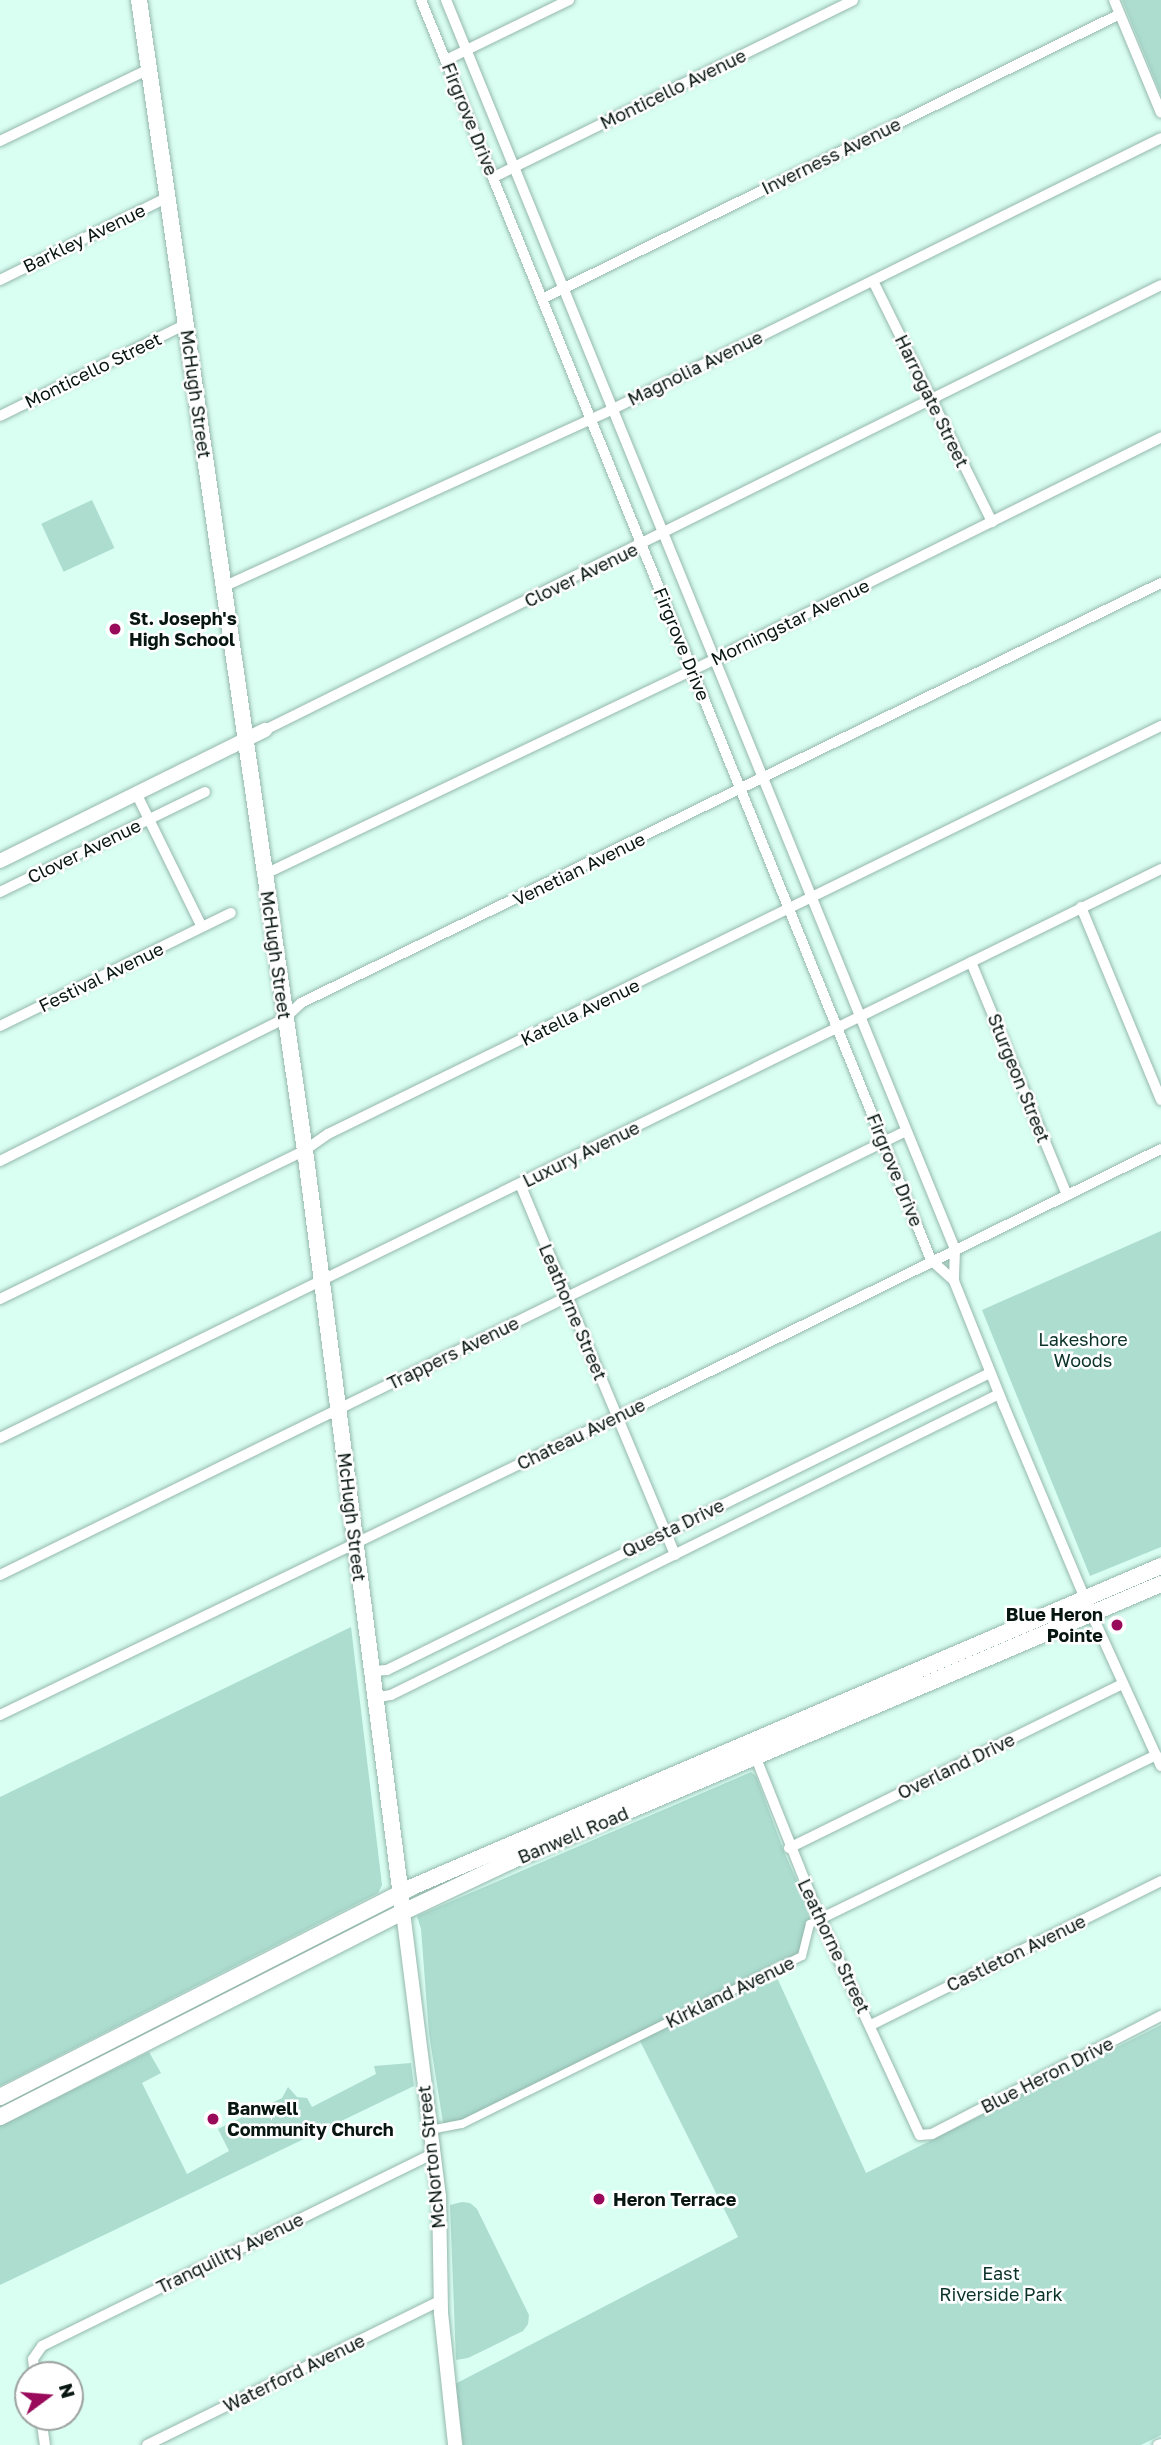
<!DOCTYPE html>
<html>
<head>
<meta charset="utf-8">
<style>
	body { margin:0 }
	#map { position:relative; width:1161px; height:2445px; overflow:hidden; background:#d9fef2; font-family:"Golos Text",sans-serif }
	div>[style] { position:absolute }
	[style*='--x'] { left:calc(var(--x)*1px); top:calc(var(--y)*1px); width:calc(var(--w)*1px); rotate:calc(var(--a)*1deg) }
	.green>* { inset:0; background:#acddcf; transform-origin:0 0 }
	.roads { filter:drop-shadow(0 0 2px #95b8ad) drop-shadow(0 0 2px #95b8ad) }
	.pedestrian>* { height:8px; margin:-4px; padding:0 4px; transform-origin:4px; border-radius:4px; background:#fff }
	.minor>* { height:10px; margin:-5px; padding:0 5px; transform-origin:5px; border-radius:5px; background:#fff }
	.tertiary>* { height:14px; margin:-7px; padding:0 7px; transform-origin:7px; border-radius:7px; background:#fff }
	.secondary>* { height:16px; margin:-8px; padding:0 8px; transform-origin:8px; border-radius:8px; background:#fff }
	.dots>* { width:19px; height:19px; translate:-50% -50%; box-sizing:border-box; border:4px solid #fff; border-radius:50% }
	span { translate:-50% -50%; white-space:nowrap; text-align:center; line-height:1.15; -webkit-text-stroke:5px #fff; paint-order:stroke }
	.street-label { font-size:18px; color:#081612 }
	.poi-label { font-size:18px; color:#081612; font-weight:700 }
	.left { translate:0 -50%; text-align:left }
	.right { translate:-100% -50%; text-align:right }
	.park-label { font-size:18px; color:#0a3229 }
	.north { position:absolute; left:14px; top:2361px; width:70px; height:70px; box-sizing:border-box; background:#fff; border:2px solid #9ca2a0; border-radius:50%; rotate:74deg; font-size:19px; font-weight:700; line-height:28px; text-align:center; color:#081612 }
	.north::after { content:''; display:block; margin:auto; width:24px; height:32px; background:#9a0a5b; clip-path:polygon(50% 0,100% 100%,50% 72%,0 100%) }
</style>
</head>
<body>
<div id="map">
	<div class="green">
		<i style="clip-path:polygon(1122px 0,1161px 0,1161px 95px)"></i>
		<i style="left:92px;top:500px;width:53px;height:56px;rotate:65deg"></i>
		<i style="clip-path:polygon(1161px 1231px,1161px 1547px,1090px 1576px,982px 1310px)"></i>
		<i style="clip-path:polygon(351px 1627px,382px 1885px,378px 1893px,0 2086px,0 1797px)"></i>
		<i style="clip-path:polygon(751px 1772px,756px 1776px,785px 1854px,815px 1921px,802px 1956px,774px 1971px,866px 2173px,1161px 2025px,1161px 2435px,1141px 2445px,463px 2445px,455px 2384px,738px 2237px,638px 2037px,444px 2129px,429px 2034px,421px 1929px,417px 1916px)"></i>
		<i style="clip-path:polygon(149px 2052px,161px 2073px,142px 2083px,187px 2174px,229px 2151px,218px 2129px,282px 2098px,288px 2087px,297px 2097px,307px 2098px,312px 2107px,376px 2074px,374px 2066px,411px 2063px,414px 2086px,0 2285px,0 2126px)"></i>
		<i style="clip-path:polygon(462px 2202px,470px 2203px,477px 2209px,529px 2315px,528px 2324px,523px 2331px,468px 2358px,456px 2360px,450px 2205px)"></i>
	</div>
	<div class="roads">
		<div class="pedestrian">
			<i style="--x:430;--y:2130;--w:33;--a:-11"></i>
			<i style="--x:462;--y:2124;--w:379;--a:-26.3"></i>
			<i style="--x:802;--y:1956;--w:33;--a:-76"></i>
			<i style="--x:810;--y:1924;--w:11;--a:-27"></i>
		</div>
		<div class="minor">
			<i style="--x:421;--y:0;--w:1359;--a:67.96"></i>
			<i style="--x:931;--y:1260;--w:31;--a:42"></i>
			<i style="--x:446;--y:0;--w:1349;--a:67.83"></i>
			<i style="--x:955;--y:1249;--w:32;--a:92"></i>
			<i style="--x:954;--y:1281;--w:135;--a:68.2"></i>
			<i style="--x:1004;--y:1406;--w:217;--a:67.2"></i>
			<i style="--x:1088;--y:1606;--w:176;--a:65.5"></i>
			<i style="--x:1114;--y:0;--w:122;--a:67.4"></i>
			<i style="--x:446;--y:60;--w:137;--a:-26"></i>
			<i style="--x:0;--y:141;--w:165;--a:-25.8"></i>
			<i style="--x:494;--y:177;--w:400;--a:-26.2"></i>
			<i style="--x:0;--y:280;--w:187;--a:-26.3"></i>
			<i style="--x:873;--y:281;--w:269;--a:63.7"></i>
			<i style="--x:542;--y:299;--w:644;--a:-26.25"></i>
			<i style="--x:0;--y:416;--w:208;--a:-26.3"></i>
			<i style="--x:223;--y:587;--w:429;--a:-24.5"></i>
			<i style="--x:613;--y:409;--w:611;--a:-26.31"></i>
			<i style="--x:265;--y:730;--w:1000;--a:-26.41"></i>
			<i style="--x:136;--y:793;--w:149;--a:63.8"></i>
			<i style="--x:265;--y:874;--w:499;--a:-25.5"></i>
			<i style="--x:715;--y:659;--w:498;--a:-26.4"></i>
			<i style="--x:0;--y:892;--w:228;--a:-26"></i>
			<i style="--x:1081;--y:907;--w:209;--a:67.5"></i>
			<i style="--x:971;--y:962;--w:252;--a:67.6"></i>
			<i style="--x:0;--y:1026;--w:257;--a:-26.1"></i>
			<i style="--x:0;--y:1161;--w:319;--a:-26.6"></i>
			<i style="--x:285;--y:1018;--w:22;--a:-43"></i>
			<i style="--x:301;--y:1003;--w:957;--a:-26.03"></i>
			<i style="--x:520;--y:1184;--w:402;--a:67.3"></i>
			<i style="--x:0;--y:1299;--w:339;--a:-26"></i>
			<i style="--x:305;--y:1150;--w:28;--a:-35"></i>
			<i style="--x:328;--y:1134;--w:928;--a:-26.1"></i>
			<i style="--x:0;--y:1438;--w:1293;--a:-26.11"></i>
			<i style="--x:0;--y:1575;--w:1009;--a:-26.11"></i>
			<i style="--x:372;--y:1671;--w:15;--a:-4"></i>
			<i style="--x:387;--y:1670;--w:672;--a:-26.22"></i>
			<i style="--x:375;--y:1698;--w:16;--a:-11"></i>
			<i style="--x:391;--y:1695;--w:678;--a:-26.34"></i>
			<i style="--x:0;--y:1715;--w:685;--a:-25.78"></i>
			<i style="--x:617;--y:1417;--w:606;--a:-26.23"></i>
			<i style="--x:754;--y:1753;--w:179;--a:68.3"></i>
			<i style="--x:820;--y:1919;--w:238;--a:65.2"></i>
			<i style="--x:920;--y:2135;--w:12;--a:-5"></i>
			<i style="--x:932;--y:2134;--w:258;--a:-27.3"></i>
			<i style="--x:789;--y:1848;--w:371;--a:-26.2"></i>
			<i style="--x:820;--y:1919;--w:374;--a:-26"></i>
			<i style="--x:871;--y:2025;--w:324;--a:-26.4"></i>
			<i style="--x:35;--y:2375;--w:16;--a:-97"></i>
			<i style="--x:33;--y:2359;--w:16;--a:-55"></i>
			<i style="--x:42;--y:2346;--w:436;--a:-26.2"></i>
			<i style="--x:41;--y:2417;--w:28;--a:82"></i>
			<i style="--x:147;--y:2445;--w:326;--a:-26.2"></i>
			<i style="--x:1158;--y:2445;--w:3;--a:-18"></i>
		</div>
		<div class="tertiary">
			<i style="--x:0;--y:861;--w:296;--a:-26.3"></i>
			<i style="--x:403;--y:1912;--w:286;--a:82.8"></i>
			<i style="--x:439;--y:2196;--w:117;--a:89"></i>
			<i style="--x:441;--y:2313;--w:133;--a:83.9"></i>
		</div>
		<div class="secondary">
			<i style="--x:139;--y:0;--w:1162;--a:81.79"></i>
			<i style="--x:305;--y:1150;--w:768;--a:82.67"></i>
			<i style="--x:0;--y:2097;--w:462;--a:-27"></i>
			<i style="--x:412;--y:1887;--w:815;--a:-23.2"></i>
			<i style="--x:0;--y:2117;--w:452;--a:-27"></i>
			<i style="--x:403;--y:1912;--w:119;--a:-25.3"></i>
			<i style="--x:511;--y:1861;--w:707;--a:-23.08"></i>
		</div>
	</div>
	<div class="dots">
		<i style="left:115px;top:629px;background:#9a0a5b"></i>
		<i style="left:1117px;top:1625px;background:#9a0a5b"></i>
		<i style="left:213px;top:2119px;background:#9a0a5b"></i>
		<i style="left:599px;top:2199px;background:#9a0a5b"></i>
	</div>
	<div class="street-label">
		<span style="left:673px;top:89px;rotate:-26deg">Monticello Avenue</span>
		<span style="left:470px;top:119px;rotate:68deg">Firgrove Drive</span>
		<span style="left:831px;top:156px;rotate:-26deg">Inverness Avenue</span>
		<span style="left:84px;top:238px;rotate:-26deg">Barkley Avenue</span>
		<span style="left:695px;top:368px;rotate:-26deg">Magnolia Avenue</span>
		<span style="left:93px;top:370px;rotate:-26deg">Monticello Street</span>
		<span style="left:196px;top:394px;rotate:82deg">McHugh Street</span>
		<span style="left:932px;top:401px;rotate:64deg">Harrogate Street</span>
		<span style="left:581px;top:575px;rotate:-26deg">Clover Avenue</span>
		<span style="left:790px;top:622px;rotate:-26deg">Morningstar Avenue</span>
		<span style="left:682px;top:644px;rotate:68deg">Firgrove Drive</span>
		<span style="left:84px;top:851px;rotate:-26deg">Clover Avenue</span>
		<span style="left:579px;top:869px;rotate:-26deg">Venetian Avenue</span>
		<span style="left:276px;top:955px;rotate:82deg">McHugh Street</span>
		<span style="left:101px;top:977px;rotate:-26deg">Festival Avenue</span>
		<span style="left:580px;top:1012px;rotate:-26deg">Katella Avenue</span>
		<span style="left:1019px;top:1078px;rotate:68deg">Sturgeon Street</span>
		<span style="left:581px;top:1154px;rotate:-26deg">Luxury Avenue</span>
		<span style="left:895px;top:1170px;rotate:68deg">Firgrove Drive</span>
		<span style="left:573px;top:1312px;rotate:67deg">Leathorne Street</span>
		<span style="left:453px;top:1353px;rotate:-26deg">Trappers Avenue</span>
		<span style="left:581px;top:1434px;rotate:-26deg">Chateau Avenue</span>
		<span style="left:352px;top:1517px;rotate:83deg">McHugh Street</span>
		<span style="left:673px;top:1528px;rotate:-26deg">Questa Drive</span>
		<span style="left:956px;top:1766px;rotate:-26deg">Overland Drive</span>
		<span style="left:573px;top:1835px;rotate:-23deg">Banwell Road</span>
		<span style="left:834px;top:1946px;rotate:65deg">Leathorne Street</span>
		<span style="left:1016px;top:1953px;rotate:-26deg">Castleton Avenue</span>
		<span style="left:730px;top:1992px;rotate:-26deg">Kirkland Avenue</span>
		<span style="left:1047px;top:2075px;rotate:-27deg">Blue Heron Drive</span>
		<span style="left:431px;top:2157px;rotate:-96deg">McNorton Street</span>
		<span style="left:230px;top:2253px;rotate:-26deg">Tranquility Avenue</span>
		<span style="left:294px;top:2373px;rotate:-26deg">Waterford Avenue</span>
	</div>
	<div class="poi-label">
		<span class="left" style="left:129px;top:629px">St. Joseph's<br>High School</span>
		<span class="right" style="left:1103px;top:1625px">Blue Heron<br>Pointe</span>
		<span class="left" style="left:227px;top:2119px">Banwell<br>Community Church</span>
		<span class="left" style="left:613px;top:2199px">Heron Terrace</span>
	</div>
	<div class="park-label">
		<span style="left:1083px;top:1350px">Lakeshore<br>Woods</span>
		<span style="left:1001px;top:2284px">East<br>Riverside Park</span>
	</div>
	<div class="north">N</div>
</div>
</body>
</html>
